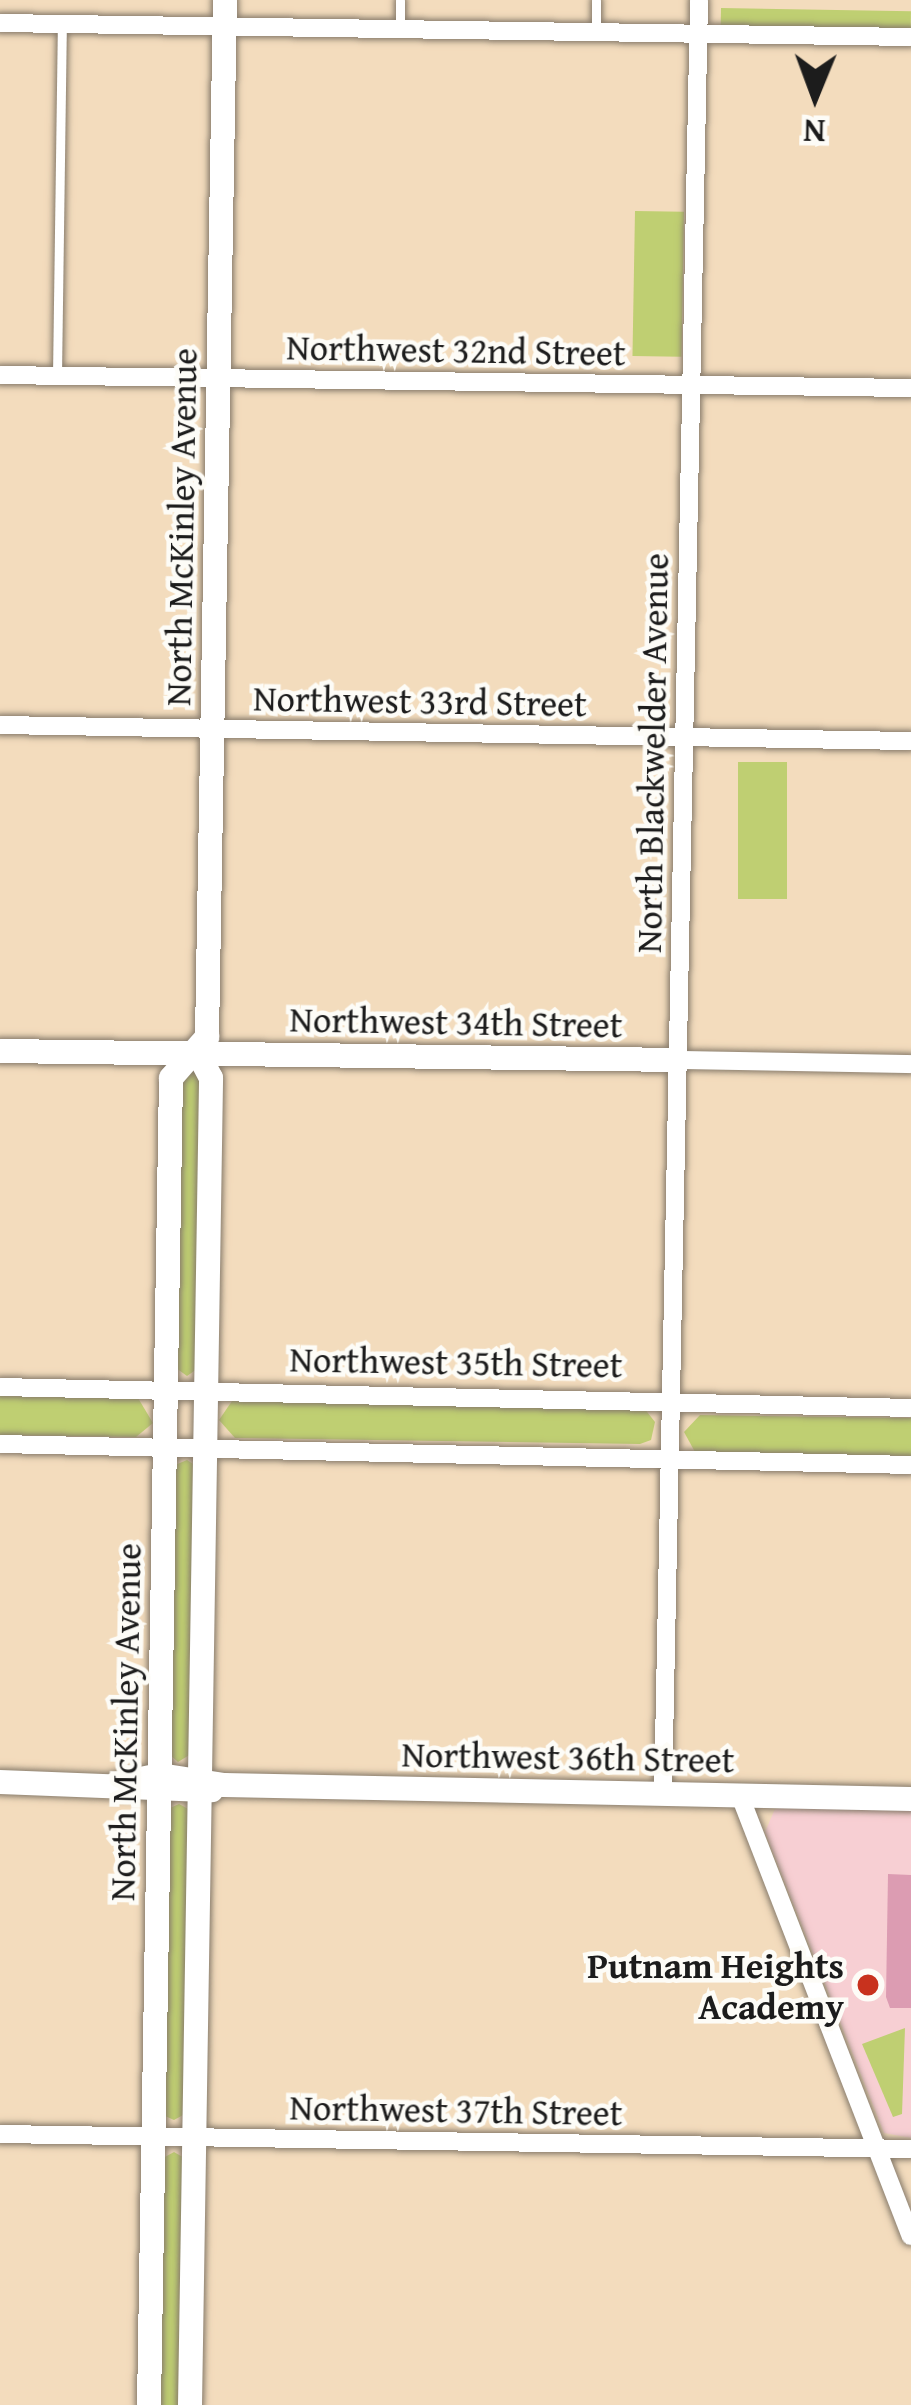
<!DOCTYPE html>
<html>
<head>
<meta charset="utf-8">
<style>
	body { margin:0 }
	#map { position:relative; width:911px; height:2405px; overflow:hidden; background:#f3dcbd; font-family:"Gentium Book Plus",serif }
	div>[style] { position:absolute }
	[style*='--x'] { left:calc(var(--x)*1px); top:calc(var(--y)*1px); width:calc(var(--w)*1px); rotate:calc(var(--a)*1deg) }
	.built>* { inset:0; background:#f7cfd3 }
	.green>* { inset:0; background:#bfcf72; transform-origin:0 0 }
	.building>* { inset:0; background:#dc9cb2 }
	.roads { filter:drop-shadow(0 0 3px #887c6c) drop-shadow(0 0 3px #887c6c) }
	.lane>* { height:9px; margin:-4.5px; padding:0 4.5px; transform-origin:4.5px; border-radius:4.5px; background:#fff }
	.street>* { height:18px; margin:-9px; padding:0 9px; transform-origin:9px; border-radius:9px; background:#fff }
	.secondary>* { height:24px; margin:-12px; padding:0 12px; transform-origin:12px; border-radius:12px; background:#fff }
	.dots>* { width:33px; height:33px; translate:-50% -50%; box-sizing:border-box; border:6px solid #fdfcf7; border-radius:50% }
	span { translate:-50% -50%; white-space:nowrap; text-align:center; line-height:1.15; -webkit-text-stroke:9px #fdfcf7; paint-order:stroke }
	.street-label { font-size:36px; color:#1c1c1c }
	.poi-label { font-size:36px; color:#1c1c1c; font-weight:700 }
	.right { translate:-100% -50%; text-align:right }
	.north { position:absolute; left:755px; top:36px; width:120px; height:120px; -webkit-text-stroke:9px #fdfcf7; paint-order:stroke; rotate:181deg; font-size:33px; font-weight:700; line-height:48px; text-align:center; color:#1c1c1c }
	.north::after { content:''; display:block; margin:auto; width:42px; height:54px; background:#1c1c1c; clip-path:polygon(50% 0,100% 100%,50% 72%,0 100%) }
</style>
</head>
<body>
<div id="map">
	<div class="built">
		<i style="clip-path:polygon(787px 1807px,911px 1809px,911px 2138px,884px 2133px,765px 1832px,775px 1809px)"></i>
	</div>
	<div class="green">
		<i style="left:721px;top:8px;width:190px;height:19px;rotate:1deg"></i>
		<i style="left:635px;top:211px;width:49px;height:145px;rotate:1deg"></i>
		<i style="left:738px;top:762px;width:49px;height:137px"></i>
		<i style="clip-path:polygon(193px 1070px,200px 1075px,197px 1369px,187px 1376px,176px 1368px,179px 1080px)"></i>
		<i style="clip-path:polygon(0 1396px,138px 1398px,153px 1423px,136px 1437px,0 1435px)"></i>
		<i style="clip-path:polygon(232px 1401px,644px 1408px,655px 1422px,651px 1440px,640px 1444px,235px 1438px,219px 1420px)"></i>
		<i style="clip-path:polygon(700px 1415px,911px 1418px,911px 1456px,695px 1452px,684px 1432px)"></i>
		<i style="clip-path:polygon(187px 1460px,193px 1464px,191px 1754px,178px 1762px,170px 1755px,175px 1465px)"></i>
		<i style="clip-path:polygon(179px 1804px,190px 1810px,185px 2114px,174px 2120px,165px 2116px,170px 1808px)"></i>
		<i style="clip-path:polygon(905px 2028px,902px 2114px,893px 2117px,862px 2044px)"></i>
		<i style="clip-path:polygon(174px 2152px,186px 2159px,182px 2405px,158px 2405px,163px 2158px)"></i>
	</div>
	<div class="building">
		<i style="clip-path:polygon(888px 1874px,911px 1875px,911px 2008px,890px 2008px,886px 1997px)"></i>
	</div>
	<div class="roads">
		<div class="lane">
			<i style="--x:400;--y:29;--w:29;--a:-90"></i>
			<i style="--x:596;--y:31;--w:31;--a:-90"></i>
			<i style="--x:57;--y:375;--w:351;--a:-89.2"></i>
		</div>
		<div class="street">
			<i style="--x:0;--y:23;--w:911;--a:0.88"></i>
			<i style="--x:0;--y:375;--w:911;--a:0.82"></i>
			<i style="--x:0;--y:725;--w:911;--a:1.01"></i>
			<i style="--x:678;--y:1060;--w:233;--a:1"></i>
			<i style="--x:0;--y:1387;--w:911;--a:1.32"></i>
			<i style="--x:0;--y:1444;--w:911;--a:1.32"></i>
			<i style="--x:663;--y:1794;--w:1794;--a:-88.85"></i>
			<i style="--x:740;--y:1796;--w:472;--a:68.8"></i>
			<i style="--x:0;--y:2134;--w:911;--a:0.94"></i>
		</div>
		<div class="secondary">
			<i style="--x:0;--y:1051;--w:678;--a:0.76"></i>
			<i style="--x:0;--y:1782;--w:212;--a:2.2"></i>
			<i style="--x:116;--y:1784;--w:45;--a:-11.6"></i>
			<i style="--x:160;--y:1775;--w:65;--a:8.9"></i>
			<i style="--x:224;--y:1785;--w:687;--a:1.17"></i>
			<i style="--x:149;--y:2405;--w:1327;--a:-89.05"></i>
			<i style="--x:171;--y:1078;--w:55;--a:-48.7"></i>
			<i style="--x:207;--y:1037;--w:1037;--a:-89.01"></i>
			<i style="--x:190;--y:2405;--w:1327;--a:-89.09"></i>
			<i style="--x:211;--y:1078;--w:27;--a:-118"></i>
		</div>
	</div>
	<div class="dots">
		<i style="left:868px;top:1985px;background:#c8321e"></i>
	</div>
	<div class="street-label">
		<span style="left:456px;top:349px;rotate:1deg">Northwest 32nd Street</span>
		<span style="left:180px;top:527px;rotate:-89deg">North McKinley Avenue</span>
		<span style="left:420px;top:700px;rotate:1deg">Northwest 33rd Street</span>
		<span style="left:651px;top:753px;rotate:-89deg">North Blackwelder Avenue</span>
		<span style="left:456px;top:1021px;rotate:1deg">Northwest 34th Street</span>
		<span style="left:456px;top:1361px;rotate:1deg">Northwest 35th Street</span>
		<span style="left:124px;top:1722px;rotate:-89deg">North McKinley Avenue</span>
		<span style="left:568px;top:1756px;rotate:1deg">Northwest 36th Street</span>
		<span style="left:456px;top:2109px;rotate:1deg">Northwest 37th Street</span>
	</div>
	<div class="poi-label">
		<span class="right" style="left:844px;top:1985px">Putnam Heights<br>Academy</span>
	</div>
	<div class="north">N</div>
</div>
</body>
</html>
